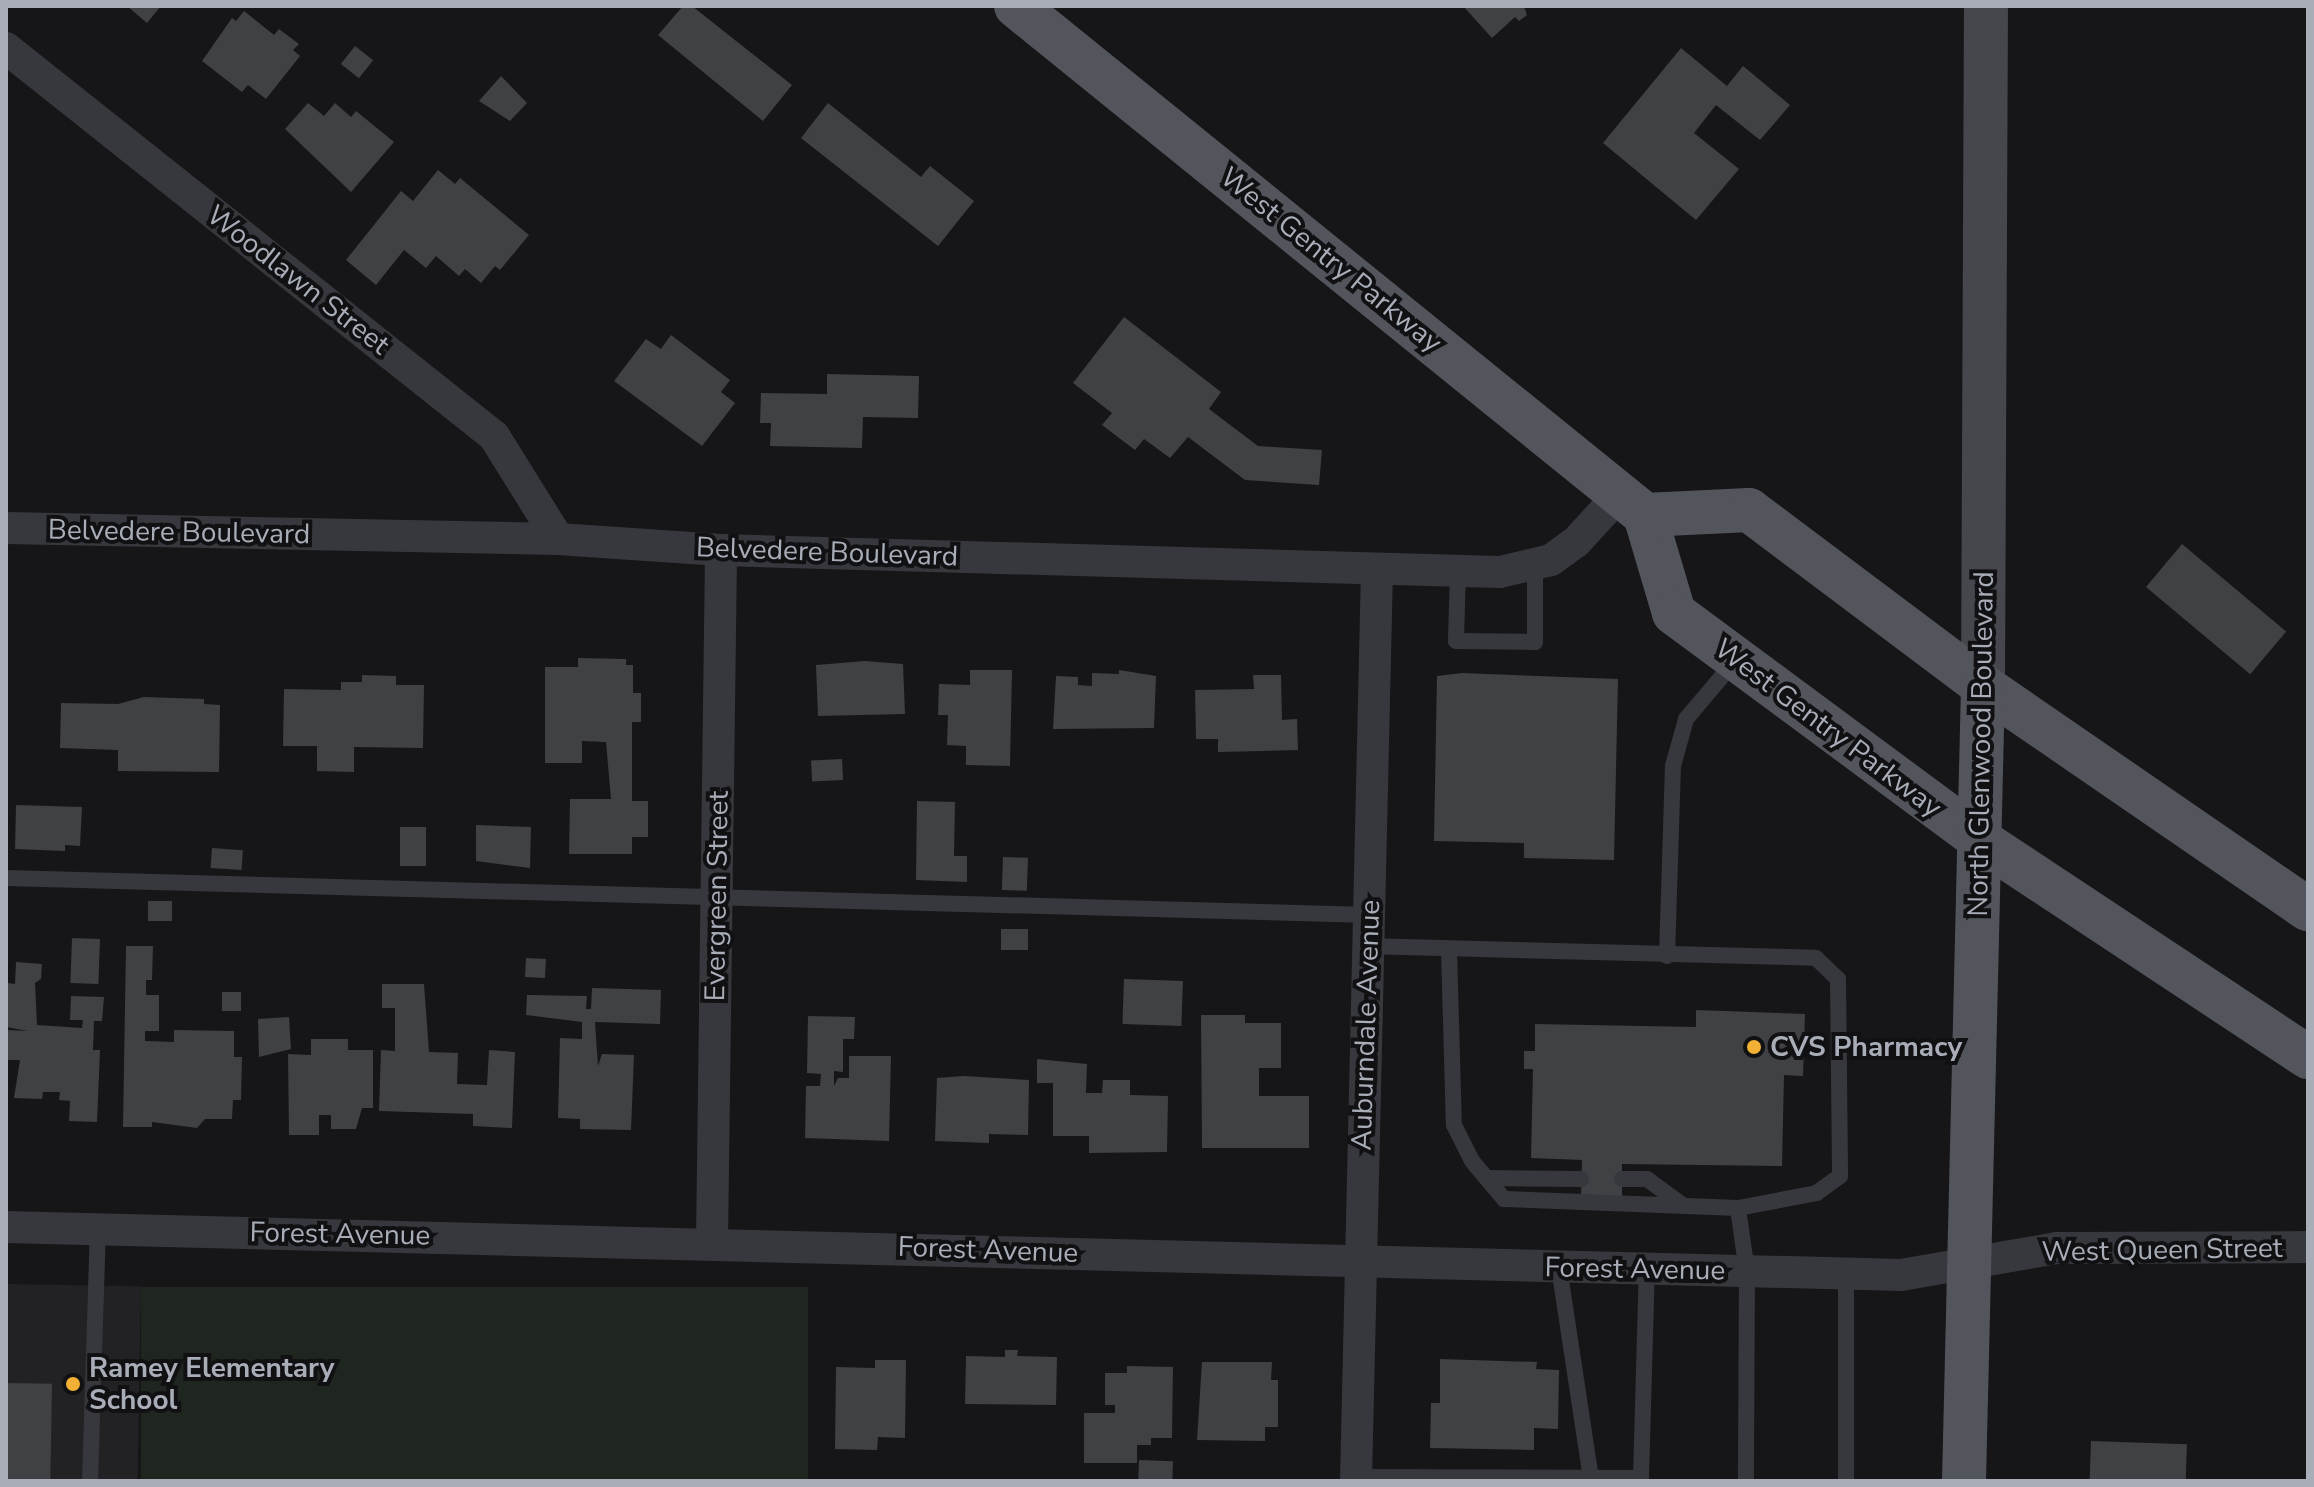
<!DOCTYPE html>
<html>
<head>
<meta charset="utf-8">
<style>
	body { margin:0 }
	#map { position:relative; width:2314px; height:1487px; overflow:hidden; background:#161618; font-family:"Nunito Sans",sans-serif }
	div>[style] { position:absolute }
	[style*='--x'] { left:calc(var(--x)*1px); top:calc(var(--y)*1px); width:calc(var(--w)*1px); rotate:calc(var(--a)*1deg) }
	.built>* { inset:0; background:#222225; transform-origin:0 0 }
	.green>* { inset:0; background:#1e261f; transform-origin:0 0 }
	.building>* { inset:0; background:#404145; transform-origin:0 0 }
	.lane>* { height:16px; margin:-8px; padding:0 8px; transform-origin:8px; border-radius:8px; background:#37383d }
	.street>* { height:32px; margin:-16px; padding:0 16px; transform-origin:16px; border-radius:16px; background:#37383d }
	.secondary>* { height:44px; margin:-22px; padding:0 22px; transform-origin:22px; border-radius:22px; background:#45474d }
	.primary>* { height:44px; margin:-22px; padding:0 22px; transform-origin:22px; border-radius:22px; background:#53555c }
	.dots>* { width:22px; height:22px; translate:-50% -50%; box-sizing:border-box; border:4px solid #111113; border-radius:50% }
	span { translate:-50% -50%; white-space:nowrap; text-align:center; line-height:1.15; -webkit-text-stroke:8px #111113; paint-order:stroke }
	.street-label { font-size:28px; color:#a8adb8 }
	.poi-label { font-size:28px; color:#a8adb8; font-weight:700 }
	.left { translate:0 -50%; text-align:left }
	.frame { position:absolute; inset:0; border:8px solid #a8adb8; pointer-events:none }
</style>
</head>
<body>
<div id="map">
	<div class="built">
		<i style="left:6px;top:1284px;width:135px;height:197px;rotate:1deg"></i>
	</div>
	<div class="green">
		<i style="left:141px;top:1287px;width:667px;height:194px"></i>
	</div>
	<div class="building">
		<i style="clip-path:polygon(127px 6px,161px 6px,147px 23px)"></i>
		<i style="clip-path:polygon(683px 6px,692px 6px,792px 85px,763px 121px,658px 35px)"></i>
		<i style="clip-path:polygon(1463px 6px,1524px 6px,1527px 15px,1519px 21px,1515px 17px,1492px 38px)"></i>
		<i style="clip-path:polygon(244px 11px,274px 35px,279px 29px,299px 44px,293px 50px,300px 56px,266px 99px,248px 85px,242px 92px,202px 61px,232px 18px,236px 21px)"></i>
		<i style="left:355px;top:46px;width:23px;height:23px;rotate:38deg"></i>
		<i style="clip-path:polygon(1681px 48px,1727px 86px,1743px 66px,1790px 105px,1760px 140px,1716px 105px,1694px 133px,1739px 169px,1696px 220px,1603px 143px)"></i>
		<i style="clip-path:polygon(501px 76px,527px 103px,510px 121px,479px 101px)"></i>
		<i style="clip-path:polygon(308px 103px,324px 116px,335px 103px,351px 117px,356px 111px,394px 142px,351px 192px,285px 129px)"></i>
		<i style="clip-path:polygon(828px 103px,921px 177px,930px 166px,974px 201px,938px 246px,801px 138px)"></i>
		<i style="clip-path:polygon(438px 170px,455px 184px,460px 178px,529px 235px,500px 270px,495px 266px,481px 283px,465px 269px,459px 276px,436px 256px,426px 268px,404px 250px,376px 285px,346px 260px,401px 191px,413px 201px)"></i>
		<i style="clip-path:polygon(1124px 317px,1221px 392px,1209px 409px,1258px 446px,1322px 450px,1319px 485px,1245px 480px,1188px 437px,1170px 458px,1144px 439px,1135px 450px,1102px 425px,1112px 413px,1073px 383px)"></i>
		<i style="clip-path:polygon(671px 335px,730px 380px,721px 392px,735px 403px,702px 446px,614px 381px,646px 339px,661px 349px)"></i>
		<i style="clip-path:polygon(827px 374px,919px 376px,918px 418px,863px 417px,862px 448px,770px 446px,771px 423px,760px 423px,761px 393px,827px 394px)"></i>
		<i style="left:2182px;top:544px;width:136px;height:56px;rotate:40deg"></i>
		<i style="clip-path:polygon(578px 658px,626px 659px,626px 665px,633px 665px,633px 693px,641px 693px,641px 722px,632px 722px,632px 801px,648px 801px,648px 837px,632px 837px,632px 854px,569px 854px,570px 799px,611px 799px,606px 742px,582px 741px,582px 763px,545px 763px,545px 667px,578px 667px)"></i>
		<i style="clip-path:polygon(865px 661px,903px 664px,905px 714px,818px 716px,816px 665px)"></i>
		<i style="clip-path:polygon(970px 670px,1012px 670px,1010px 766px,966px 765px,966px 746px,947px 745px,948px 715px,938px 715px,939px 684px,970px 685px)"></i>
		<i style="clip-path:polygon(1119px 670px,1156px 676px,1154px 728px,1053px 729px,1056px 676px,1078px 677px,1078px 685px,1092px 686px,1092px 673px,1119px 674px)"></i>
		<i style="clip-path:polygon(1462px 673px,1618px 679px,1614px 860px,1524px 858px,1524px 843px,1434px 841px,1437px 676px)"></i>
		<i style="clip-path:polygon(362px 675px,396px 676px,396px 685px,424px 685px,423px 748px,354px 747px,354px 772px,317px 771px,317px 746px,283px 746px,284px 689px,341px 690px,341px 682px,362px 682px)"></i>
		<i style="clip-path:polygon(1253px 675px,1281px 675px,1282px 720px,1297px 719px,1298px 750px,1218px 752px,1218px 739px,1196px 739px,1195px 690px,1254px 689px)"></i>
		<i style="clip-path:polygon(144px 697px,204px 699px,204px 704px,220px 705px,219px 772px,118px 771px,118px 750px,60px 748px,61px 703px,118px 704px)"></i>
		<i style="left:842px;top:759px;width:21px;height:31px;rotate:87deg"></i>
		<i style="clip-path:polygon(917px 801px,955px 802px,954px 856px,967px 856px,967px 882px,916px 880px)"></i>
		<i style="clip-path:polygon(16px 805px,82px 807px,80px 846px,65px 845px,65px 851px,15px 849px)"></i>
		<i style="clip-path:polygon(476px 825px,531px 827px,530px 868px,476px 861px)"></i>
		<i style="left:400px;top:827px;width:26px;height:39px"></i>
		<i style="left:212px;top:848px;width:31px;height:20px;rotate:4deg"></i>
		<i style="left:1003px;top:857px;width:25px;height:33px;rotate:2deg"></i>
		<i style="left:148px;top:901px;width:24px;height:20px"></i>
		<i style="left:1001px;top:929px;width:27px;height:21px"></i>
		<i style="left:72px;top:938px;width:28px;height:45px;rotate:2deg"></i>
		<i style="clip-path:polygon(126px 946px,153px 946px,152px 980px,146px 980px,146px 995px,159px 995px,159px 1031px,145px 1031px,145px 1041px,174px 1042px,174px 1030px,234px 1031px,234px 1057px,242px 1057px,241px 1100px,233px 1100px,232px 1119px,205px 1119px,197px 1128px,152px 1122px,152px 1127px,123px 1127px)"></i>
		<i style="left:526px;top:958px;width:20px;height:19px;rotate:3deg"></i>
		<i style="clip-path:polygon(16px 962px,42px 964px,41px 979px,35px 983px,37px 1025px,82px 1028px,83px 1020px,70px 1020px,71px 996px,104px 997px,102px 1021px,94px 1021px,93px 1050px,100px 1050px,97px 1122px,69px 1121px,70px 1101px,59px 1100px,60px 1092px,43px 1092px,42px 1099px,14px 1098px,20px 1060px,6px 1060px,6px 1030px,28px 1031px,6px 1027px,8px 983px,15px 984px)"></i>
		<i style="left:1124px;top:979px;width:59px;height:45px;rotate:2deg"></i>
		<i style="clip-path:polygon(382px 984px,424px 984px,429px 1052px,458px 1053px,457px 1084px,487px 1085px,489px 1050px,515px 1052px,512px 1128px,473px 1126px,473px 1114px,379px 1111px,381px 1050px,395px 1051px,395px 1008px,382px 1008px)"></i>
		<i style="clip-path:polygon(592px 988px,661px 990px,660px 1024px,595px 1022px,598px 1066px,602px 1054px,634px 1055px,631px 1130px,580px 1129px,580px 1119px,558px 1118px,560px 1038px,582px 1039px,582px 1022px,526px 1015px,527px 995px,587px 996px,586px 1009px,591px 1009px)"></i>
		<i style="left:222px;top:992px;width:19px;height:19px"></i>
		<i style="clip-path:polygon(1696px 1010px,1805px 1014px,1803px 1076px,1784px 1075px,1782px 1166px,1622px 1164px,1622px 1197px,1581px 1196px,1582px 1160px,1531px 1158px,1533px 1069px,1524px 1069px,1524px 1051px,1535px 1051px,1535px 1024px,1696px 1027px)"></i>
		<i style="clip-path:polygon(1201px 1015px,1245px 1015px,1245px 1023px,1281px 1023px,1281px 1068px,1259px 1068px,1259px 1096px,1309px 1096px,1309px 1148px,1202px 1148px)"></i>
		<i style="clip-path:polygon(808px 1016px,855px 1017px,854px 1039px,843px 1039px,843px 1072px,834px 1071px,834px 1086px,838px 1078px,849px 1078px,849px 1056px,891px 1056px,889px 1141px,805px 1138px,806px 1086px,820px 1086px,821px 1074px,807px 1073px)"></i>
		<i style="clip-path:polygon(289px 1017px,291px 1049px,259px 1057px,258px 1019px)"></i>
		<i style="clip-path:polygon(311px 1039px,348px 1039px,348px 1050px,373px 1050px,373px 1108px,362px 1108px,356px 1129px,331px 1129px,331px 1115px,319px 1115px,319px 1135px,289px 1135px,288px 1054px,311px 1055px)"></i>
		<i style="clip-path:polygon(1037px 1059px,1087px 1064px,1086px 1093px,1102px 1093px,1103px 1080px,1130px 1080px,1130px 1095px,1168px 1096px,1167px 1152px,1089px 1153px,1089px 1136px,1053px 1136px,1053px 1083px,1037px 1083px)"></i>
		<i style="clip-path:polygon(963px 1076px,1029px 1080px,1028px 1135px,989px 1134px,989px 1143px,935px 1141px,937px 1078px)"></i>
		<i style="clip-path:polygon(1005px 1350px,1018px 1350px,1017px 1356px,1057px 1357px,1056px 1405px,965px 1404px,966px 1356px,1005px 1357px)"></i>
		<i style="clip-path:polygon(1440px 1359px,1537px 1362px,1536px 1369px,1559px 1370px,1558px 1429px,1534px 1428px,1534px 1450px,1430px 1448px,1431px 1403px,1440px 1403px)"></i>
		<i style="clip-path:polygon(875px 1360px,906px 1360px,905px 1438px,878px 1437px,877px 1450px,835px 1449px,836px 1367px,875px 1368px)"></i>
		<i style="clip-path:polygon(1202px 1362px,1272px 1362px,1271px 1380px,1278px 1380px,1278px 1427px,1265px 1427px,1265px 1441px,1197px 1440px)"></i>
		<i style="clip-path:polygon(1127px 1366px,1173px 1367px,1172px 1438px,1151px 1438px,1151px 1445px,1137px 1445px,1137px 1463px,1084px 1463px,1084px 1413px,1115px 1413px,1115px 1405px,1105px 1405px,1105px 1373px,1127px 1373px)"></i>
		<i style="left:6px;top:1383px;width:46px;height:98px;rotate:1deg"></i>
		<i style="left:2091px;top:1441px;width:96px;height:40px;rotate:2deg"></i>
		<i style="left:1139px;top:1460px;width:34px;height:20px;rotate:2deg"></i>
	</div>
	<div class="lane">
		<i style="--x:1458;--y:572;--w:69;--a:91.7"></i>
		<i style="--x:1456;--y:641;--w:79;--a:0.7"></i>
		<i style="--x:1535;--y:642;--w:78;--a:-90"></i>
		<i style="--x:6;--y:878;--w:1364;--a:1.55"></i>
		<i style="--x:1365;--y:946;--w:451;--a:1.5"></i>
		<i style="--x:1816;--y:958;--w:30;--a:44"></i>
		<i style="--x:1838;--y:979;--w:197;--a:89.4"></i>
		<i style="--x:1840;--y:1176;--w:29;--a:144"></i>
		<i style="--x:1817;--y:1193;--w:80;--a:169.2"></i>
		<i style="--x:1738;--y:1208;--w:65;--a:82"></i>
		<i style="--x:1747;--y:1272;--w:209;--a:90.3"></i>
		<i style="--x:1449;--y:950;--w:175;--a:88.4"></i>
		<i style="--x:1454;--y:1125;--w:40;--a:63.4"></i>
		<i style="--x:1472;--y:1161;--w:50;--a:49.9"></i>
		<i style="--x:1504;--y:1199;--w:234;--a:2.2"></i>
		<i style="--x:1667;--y:956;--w:190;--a:-88.2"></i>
		<i style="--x:1673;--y:766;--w:49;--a:-74.5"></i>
		<i style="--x:1686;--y:719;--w:76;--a:-49.8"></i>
		<i style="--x:1486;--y:1178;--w:95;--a:0.6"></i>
		<i style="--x:1622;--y:1179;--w:25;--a:0"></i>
		<i style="--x:1647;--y:1179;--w:46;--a:36.1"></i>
		<i style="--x:1559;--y:1267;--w:213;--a:81.4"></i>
		<i style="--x:1846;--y:1274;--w:207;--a:90"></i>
		<i style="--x:1356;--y:1477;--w:285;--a:0.2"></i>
		<i style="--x:1641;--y:1478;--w:209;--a:-88.4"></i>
		<i style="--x:90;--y:1481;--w:252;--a:-88.2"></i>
	</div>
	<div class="street">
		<i style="--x:6;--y:48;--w:623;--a:38.49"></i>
		<i style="--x:494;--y:436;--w:121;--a:58.1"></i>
		<i style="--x:6;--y:528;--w:552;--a:1.14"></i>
		<i style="--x:558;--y:539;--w:163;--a:3.9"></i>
		<i style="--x:721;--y:550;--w:779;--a:1.62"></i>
		<i style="--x:1500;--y:572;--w:52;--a:-13.2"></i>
		<i style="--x:1551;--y:560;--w:31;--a:-36"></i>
		<i style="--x:1576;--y:542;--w:65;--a:-47.5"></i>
		<i style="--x:6;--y:1227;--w:1896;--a:1.45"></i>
		<i style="--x:1901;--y:1275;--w:158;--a:-9.8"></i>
		<i style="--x:2057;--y:1248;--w:251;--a:-0.2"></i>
		<i style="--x:712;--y:1242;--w:692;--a:-89.25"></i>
		<i style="--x:1356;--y:1481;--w:911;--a:-88.68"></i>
	</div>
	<div class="secondary">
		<i style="--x:1983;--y:686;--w:680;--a:-89.75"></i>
	</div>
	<div class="primary">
		<i style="--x:1016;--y:6;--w:809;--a:38.98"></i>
		<i style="--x:1645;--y:515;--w:102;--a:73.5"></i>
		<i style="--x:1674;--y:613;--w:385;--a:36.5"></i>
		<i style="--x:1983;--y:842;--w:390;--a:33.5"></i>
		<i style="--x:1645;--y:515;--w:104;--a:-2.8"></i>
		<i style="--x:1749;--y:510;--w:293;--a:36.9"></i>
		<i style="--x:1983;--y:686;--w:394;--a:34.5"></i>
		<i style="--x:1964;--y:1481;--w:795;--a:-88.63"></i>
	</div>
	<div class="dots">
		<i style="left:1754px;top:1047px;background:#f2b134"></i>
		<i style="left:73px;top:1384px;background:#f2b134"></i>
	</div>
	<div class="street-label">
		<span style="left:1331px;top:260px;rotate:39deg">West Gentry Parkway</span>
		<span style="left:298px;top:280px;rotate:38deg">Woodlawn Street</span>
		<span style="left:179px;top:532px;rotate:1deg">Belvedere Boulevard</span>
		<span style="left:827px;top:552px;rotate:2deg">Belvedere Boulevard</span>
		<span style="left:1828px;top:728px;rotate:37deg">West Gentry Parkway</span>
		<span style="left:1981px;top:744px;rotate:-89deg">North Glenwood Boulevard</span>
		<span style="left:717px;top:896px;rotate:-89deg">Evergreen Street</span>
		<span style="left:1366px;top:1025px;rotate:-88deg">Auburndale Avenue</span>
		<span style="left:340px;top:1234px;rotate:1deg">Forest Avenue</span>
		<span style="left:988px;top:1250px;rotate:2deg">Forest Avenue</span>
		<span style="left:2162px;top:1250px;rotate:-1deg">West Queen Street</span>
		<span style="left:1635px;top:1269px;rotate:1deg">Forest Avenue</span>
	</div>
	<div class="poi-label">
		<span class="left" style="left:1770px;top:1047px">CVS Pharmacy</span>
		<span class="left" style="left:89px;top:1384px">Ramey Elementary<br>School</span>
	</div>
	<div class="frame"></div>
</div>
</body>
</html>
